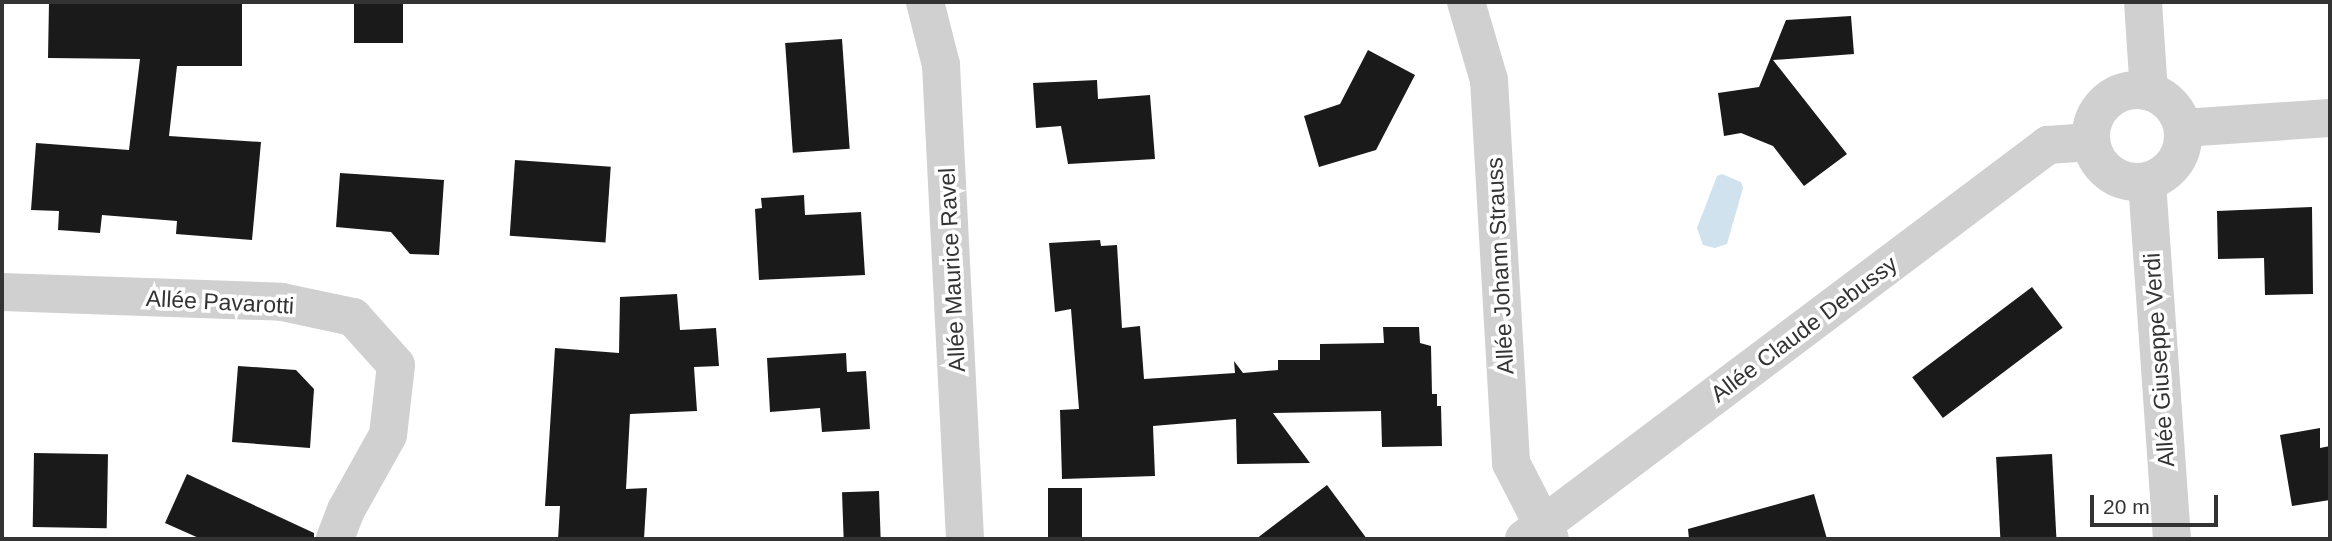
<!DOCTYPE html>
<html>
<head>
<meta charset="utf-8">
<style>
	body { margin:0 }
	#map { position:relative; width:2332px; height:541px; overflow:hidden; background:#fff; font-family:Arial,sans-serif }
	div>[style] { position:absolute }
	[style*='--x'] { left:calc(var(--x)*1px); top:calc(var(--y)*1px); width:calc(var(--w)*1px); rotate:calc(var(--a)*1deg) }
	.water>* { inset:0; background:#cfe2ee }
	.building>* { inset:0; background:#1a1a1a; transform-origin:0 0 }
	.street>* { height:38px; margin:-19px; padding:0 19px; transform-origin:19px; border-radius:19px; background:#d0d0d0 }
	.street>.ring { margin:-19px; padding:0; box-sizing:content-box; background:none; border:38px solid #d0d0d0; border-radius:50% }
	span { translate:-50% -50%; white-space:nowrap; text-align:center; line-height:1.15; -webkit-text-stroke:7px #fff; paint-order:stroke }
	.street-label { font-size:23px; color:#333 }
	.frame { position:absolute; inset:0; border:4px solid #333; pointer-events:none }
	.scale { position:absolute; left:2090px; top:495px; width:128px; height:32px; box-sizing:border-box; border:4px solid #333; border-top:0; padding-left:9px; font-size:21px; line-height:24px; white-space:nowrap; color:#333; -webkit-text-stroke:5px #fff; paint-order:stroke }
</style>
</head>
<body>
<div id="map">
	<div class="water">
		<i style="clip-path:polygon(1722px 174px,1741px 182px,1743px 188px,1727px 244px,1715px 248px,1703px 245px,1697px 228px,1717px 176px)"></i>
	</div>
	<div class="building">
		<i style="clip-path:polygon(49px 2px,242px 2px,242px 66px,177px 66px,169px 136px,261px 142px,252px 240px,176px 234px,177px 221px,102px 215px,100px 233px,58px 230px,59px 211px,31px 210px,36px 143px,129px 150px,140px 59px,48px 58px)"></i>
		<i style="left:354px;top:2px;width:49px;height:41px"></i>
		<i style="clip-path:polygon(1851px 16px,1854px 54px,1773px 60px,1847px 154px,1804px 186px,1773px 146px,1741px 133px,1724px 136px,1718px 93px,1759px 87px,1786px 20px)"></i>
		<i style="left:842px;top:39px;width:110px;height:57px;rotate:86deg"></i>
		<i style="clip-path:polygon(1368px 50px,1415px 75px,1376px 150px,1319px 167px,1304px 116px,1340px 104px)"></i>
		<i style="clip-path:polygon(1097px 80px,1098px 99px,1150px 95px,1155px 159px,1068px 164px,1061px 126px,1036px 128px,1033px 83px)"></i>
		<i style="left:515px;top:160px;width:96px;height:76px;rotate:4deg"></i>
		<i style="clip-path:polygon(340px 173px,444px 180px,439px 255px,410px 254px,391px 232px,336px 227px)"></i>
		<i style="clip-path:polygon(804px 195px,805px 215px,861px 212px,865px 275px,759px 280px,755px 209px,762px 208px,761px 198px)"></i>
		<i style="clip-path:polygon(2312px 207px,2313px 294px,2265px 295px,2264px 258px,2218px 259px,2217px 211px)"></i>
		<i style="clip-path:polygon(1100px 240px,1101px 246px,1117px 245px,1122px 328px,1140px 326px,1144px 379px,1235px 373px,1234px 361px,1243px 373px,1278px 370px,1278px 360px,1320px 360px,1320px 344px,1384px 343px,1383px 327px,1419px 327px,1420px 343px,1431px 346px,1432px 394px,1437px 394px,1437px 406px,1441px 406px,1442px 446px,1382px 447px,1381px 411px,1273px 413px,1310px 463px,1237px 464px,1236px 419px,1153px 426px,1155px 476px,1062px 479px,1060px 410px,1079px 409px,1071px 309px,1055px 312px,1049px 243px)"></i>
		<i style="left:2032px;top:287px;width:51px;height:150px;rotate:53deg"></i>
		<i style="clip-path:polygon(677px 294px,680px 330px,716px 328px,719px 366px,694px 367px,697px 411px,630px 414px,626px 489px,647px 488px,644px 539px,558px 539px,560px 506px,545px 506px,555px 348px,619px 353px,620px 297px)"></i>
		<i style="clip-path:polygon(846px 353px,847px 372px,866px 371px,870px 429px,822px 432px,820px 408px,770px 412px,767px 358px)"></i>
		<i style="clip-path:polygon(238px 366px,296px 370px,314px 389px,310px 448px,232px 442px)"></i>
		<i style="clip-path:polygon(2320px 428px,2320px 448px,2330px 446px,2330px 500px,2292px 506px,2280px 435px)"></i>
		<i style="left:34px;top:453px;width:74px;height:74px;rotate:1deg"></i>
		<i style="left:2052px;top:454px;width:84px;height:56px;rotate:87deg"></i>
		<i style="clip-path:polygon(187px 474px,314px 533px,314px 539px,201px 539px,165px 523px)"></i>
		<i style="clip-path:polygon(1327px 485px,1367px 539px,1256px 539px)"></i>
		<i style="left:1082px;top:488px;width:51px;height:34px;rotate:90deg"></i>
		<i style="left:879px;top:491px;width:48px;height:37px;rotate:88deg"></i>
		<i style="clip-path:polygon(1814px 494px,1827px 539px,1689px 539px,1688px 529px)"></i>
	</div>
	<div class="street">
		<i style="--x:925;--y:2;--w:65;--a:75.7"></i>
		<i style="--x:941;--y:65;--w:475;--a:87.1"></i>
		<i style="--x:1466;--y:2;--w:81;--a:73.6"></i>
		<i style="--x:1489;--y:80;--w:384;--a:86.7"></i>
		<i style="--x:1511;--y:463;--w:85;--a:62.8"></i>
		<i style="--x:2143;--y:2;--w:90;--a:86.2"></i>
		<i class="ring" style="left:2091px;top:90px;width:54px;height:54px"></i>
		<i style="--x:2183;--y:128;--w:147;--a:-3.9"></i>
		<i style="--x:2147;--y:182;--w:358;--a:86"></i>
		<i style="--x:2;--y:292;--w:280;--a:2"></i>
		<i style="--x:282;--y:302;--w:73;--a:11.9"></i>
		<i style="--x:353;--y:317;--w:64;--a:48.1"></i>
		<i style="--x:396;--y:365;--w:70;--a:96.5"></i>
		<i style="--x:388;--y:435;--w:86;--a:119.2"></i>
		<i style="--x:346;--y:510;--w:31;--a:111"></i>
		<i style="--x:1524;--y:539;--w:656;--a:-36.94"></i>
		<i style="--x:2048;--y:145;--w:43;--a:-4"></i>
	</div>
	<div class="street-label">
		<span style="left:1500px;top:266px;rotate:-93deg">Allée Johann Strauss</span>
		<span style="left:952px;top:270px;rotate:-93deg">Allée Maurice Ravel</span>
		<span style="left:220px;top:302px;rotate:3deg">Allée Pavarotti</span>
		<span style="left:1804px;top:329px;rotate:-37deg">Allée Claude Debussy</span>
		<span style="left:2159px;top:360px;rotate:-94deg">Allée Giuseppe Verdi</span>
	</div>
	<div class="frame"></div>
	<div class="scale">20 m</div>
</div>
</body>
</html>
